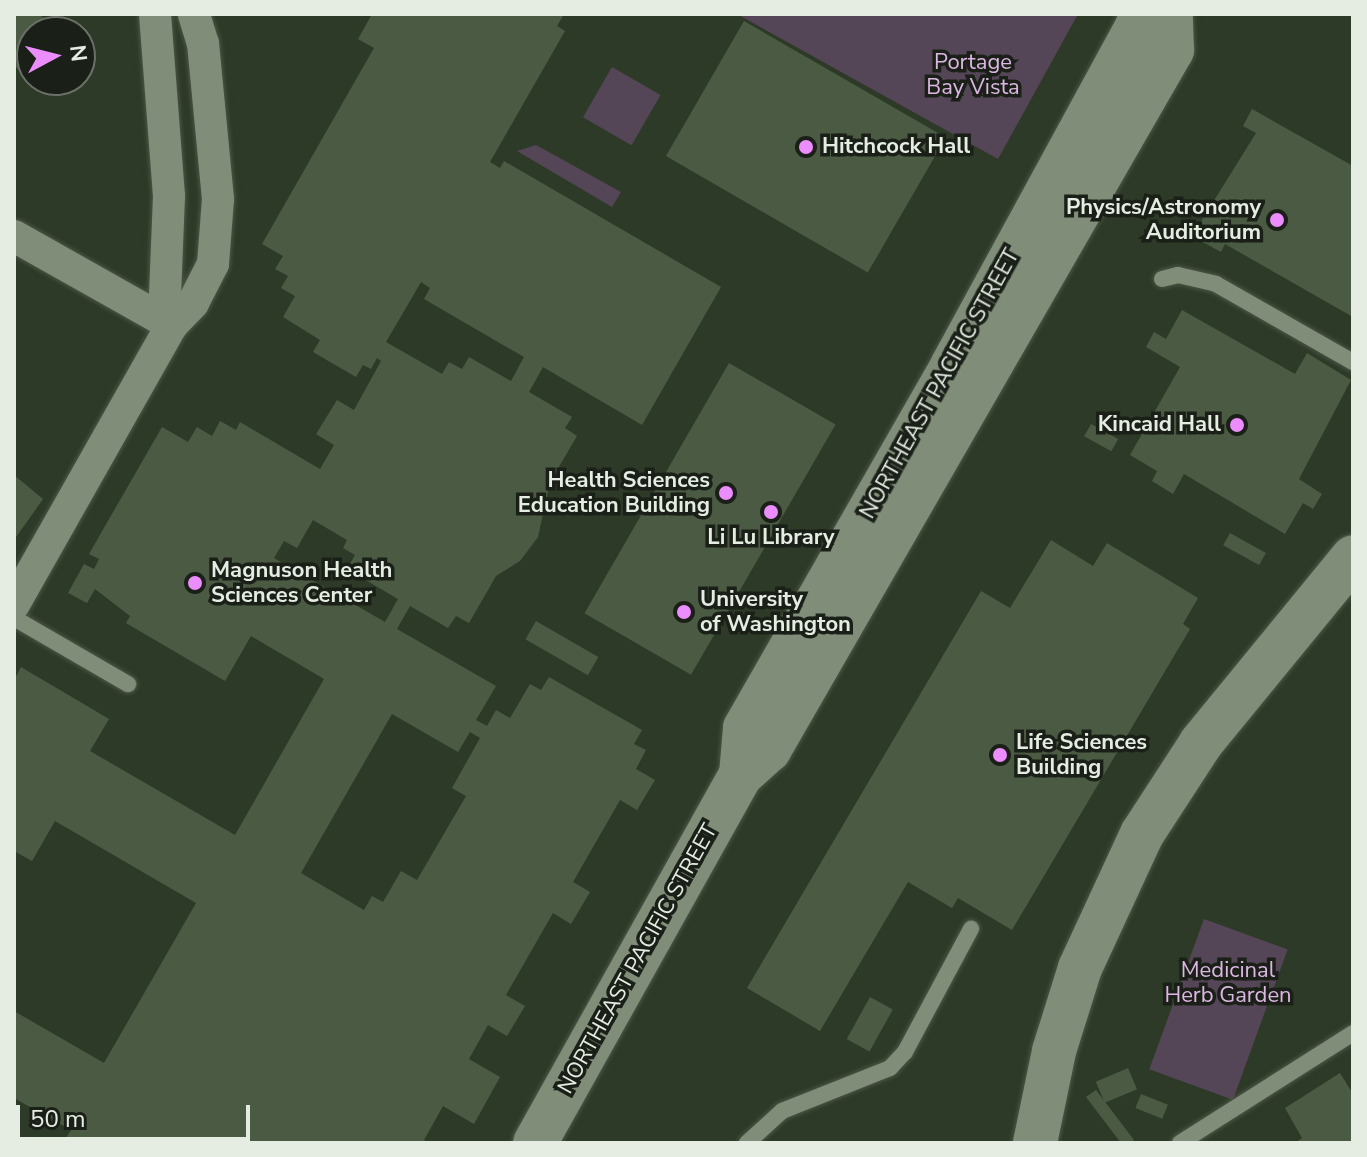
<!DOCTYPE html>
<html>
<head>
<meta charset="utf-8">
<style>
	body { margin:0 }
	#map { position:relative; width:1367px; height:1157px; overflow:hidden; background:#2e3a28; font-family:"Nunito Sans",sans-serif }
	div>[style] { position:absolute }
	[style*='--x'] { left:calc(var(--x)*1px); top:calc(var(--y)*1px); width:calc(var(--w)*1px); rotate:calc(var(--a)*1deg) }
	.green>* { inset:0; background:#544656; transform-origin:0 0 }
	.building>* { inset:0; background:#4b5b43; transform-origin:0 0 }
	.roads { filter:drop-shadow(0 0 2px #4c5647) drop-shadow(0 0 2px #4c5647) }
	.lane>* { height:16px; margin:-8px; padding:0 8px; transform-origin:8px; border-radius:8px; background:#808e79 }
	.street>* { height:32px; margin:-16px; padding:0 16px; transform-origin:16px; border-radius:16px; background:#808e79 }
	.secondary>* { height:44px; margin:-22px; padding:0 22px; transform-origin:22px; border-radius:22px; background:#808e79 }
	.dots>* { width:22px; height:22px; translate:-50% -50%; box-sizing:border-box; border:4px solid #1a1f17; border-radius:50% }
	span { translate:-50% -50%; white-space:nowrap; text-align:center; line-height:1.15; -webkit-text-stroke:7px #1a1f17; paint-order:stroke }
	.park-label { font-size:22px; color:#dcb7e3 }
	.poi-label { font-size:22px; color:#e5ede2; font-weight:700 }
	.left { translate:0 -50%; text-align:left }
	.right { translate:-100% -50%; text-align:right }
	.street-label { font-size:22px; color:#e5ede2 }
	.frame { position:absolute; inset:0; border:16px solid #e5ede2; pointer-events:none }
	.north { position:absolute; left:16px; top:16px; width:80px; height:80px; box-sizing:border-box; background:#1a1f17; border:2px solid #6b7168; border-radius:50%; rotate:83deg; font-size:22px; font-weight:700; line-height:32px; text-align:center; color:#e5ede2 }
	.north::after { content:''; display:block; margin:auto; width:28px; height:36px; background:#eb8dfc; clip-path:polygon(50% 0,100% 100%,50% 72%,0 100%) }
	.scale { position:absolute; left:16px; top:1105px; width:234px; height:36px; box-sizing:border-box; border:4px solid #e5ede2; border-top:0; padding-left:10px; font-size:24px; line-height:28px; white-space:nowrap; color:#e5ede2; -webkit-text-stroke:6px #1a1f17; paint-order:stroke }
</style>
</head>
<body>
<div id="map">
	<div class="green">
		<i style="clip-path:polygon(737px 14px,1078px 14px,998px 159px)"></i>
		<i style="left:612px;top:67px;width:56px;height:58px;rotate:30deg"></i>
		<i style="clip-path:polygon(536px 145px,621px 192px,612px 207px,517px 151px)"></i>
		<i style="left:1204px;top:919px;width:89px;height:160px;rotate:20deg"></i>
	</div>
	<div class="building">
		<i style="clip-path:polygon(14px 14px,37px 14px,50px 21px,44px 32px,32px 32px,32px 52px,21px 71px,14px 66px)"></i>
		<i style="clip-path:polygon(evenodd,372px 14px,564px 14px,557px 26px,565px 31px,490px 162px,500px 168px,504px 161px,721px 287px,642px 425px,543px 367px,529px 392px,572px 417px,565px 428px,577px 436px,550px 482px,538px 537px,520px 561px,496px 576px,469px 623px,456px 616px,448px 628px,410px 606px,397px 629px,496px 686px,476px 720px,487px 726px,496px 710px,510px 718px,530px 684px,541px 690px,549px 677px,642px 730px,634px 744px,646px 750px,636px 769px,655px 780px,637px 810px,620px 800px,573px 882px,590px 892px,571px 924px,553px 913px,506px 995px,525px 1006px,507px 1036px,488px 1025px,469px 1059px,500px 1077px,474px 1124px,443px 1106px,424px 1140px,429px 1143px,63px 1143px,71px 1130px,14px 1098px,14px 1011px,104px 1063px,196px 903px,55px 821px,32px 861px,14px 851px,14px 680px,21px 667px,109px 719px,90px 751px,235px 835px,324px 679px,251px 636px,225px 681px,126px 623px,130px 616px,95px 589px,87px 603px,68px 593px,84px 564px,94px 569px,99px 559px,89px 554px,162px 427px,188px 442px,197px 427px,212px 436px,220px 421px,236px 430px,240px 422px,320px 469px,334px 445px,316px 434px,337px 400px,354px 410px,381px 361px,377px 358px,371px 369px,363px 365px,356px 377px,313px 352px,320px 340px,283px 317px,295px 296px,281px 288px,288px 276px,275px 269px,283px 256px,262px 244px,374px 48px,358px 39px,372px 14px,421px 282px,430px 288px,424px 299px,524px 357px,511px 381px,469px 357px,462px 369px,449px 362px,442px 374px,386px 342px,421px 282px,372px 14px,313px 520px,347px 540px,343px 548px,355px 555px,347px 569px,398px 599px,385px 622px,274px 558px,284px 541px,297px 548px,313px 520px,372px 14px,392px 714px,458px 752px,470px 732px,480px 738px,452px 788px,466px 796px,417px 880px,401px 871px,383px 902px,372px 896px,364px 910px,301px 873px,392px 714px)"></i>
		<i style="left:744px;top:21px;width:233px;height:156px;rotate:30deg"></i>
		<i style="clip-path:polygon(1252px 109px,1353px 166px,1353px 317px,1225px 244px,1221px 252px,1192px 236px,1256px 133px,1243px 126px)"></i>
		<i style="clip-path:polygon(1182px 310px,1295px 374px,1307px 353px,1351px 380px,1299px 479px,1322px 494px,1313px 509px,1303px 503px,1285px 534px,1184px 474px,1173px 494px,1152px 481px,1157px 471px,1130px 455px,1180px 367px,1146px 347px,1154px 332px,1166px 339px)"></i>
		<i style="left:729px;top:363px;width:123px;height:289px;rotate:30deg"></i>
		<i style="left:1091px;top:424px;width:31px;height:14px;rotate:29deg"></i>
		<i style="clip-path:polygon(14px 475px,43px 499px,14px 540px)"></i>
		<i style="left:1230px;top:533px;width:41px;height:14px;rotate:29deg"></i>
		<i style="clip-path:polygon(1051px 540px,1093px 566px,1107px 543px,1198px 598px,1183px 624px,1190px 629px,1012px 930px,958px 898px,952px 908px,908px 882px,820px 1031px,747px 988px,981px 591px,1010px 608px)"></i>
		<i style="left:536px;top:621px;width:72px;height:21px;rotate:30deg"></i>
		<i style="left:870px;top:997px;width:26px;height:48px;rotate:29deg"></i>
		<i style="left:1128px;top:1068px;width:23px;height:35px;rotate:67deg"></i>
		<i style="clip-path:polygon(1340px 1073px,1353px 1094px,1353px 1143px,1295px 1143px,1302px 1138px,1285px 1108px)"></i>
		<i style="clip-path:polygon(1096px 1090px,1134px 1140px,1130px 1143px,1121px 1143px,1086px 1097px)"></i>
		<i style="left:1141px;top:1094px;width:29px;height:15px;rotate:22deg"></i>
	</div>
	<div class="roads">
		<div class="lane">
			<i style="--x:1162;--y:279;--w:16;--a:-14"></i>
			<i style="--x:1178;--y:275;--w:39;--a:13"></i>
			<i style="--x:1216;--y:284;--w:158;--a:29.7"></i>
			<i style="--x:14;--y:618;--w:132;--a:30.1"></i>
			<i style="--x:747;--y:1143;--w:47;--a:-42.4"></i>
			<i style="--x:782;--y:1111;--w:116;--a:-21.7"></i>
			<i style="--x:890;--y:1068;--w:22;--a:-47"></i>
			<i style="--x:905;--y:1052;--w:140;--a:-61.8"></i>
			<i style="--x:1180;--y:1143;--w:205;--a:-32.4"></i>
		</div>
		<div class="street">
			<i style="--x:155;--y:14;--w:183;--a:85.6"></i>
			<i style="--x:169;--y:196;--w:100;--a:92.3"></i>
			<i style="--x:165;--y:296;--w:30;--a:76"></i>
			<i style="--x:14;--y:236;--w:181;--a:29.4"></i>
			<i style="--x:14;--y:604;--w:321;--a:-60.5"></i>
			<i style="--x:172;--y:325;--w:30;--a:-46"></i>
			<i style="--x:193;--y:303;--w:44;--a:-62.9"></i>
			<i style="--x:213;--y:264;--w:65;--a:-85.6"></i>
			<i style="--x:218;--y:199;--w:156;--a:-95.5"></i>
			<i style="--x:203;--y:44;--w:31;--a:-107"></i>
		</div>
		<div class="secondary">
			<i style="--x:741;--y:775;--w:47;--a:-85.1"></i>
			<i style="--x:745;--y:728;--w:417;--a:-60.2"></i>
			<i style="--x:952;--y:366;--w:387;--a:-61.4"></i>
			<i style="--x:1137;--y:26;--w:34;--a:-17"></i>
			<i style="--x:535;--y:1143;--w:422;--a:-60.8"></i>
			<i style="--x:741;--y:775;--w:38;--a:-42"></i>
			<i style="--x:769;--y:750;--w:808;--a:-60.07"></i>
			<i style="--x:1172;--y:50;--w:36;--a:-92"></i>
			<i style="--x:1035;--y:1143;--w:94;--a:-78.3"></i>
			<i style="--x:1054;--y:1051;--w:87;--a:-72.6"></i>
			<i style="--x:1080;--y:968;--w:148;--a:-65.2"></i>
			<i style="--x:1142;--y:834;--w:108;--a:-57"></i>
			<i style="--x:1201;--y:743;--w:240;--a:-50.7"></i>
		</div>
	</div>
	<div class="dots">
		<i style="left:806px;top:147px;background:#eb8dfc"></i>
		<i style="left:1277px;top:220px;background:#eb8dfc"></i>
		<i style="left:1237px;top:425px;background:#eb8dfc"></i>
		<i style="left:726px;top:493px;background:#eb8dfc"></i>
		<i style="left:771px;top:512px;background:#eb8dfc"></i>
		<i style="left:195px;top:583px;background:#eb8dfc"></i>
		<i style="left:684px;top:612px;background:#eb8dfc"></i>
		<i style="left:1000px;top:755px;background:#eb8dfc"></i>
	</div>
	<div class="park-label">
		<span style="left:973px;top:75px">Portage<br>Bay Vista</span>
		<span style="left:1228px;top:983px">Medicinal<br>Herb Garden</span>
	</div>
	<div class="poi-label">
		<span class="left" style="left:822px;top:147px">Hitchcock Hall</span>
		<span class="right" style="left:1261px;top:220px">Physics/Astronomy<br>Auditorium</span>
		<span class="right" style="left:1221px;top:425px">Kincaid Hall</span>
		<span class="right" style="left:710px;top:493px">Health Sciences<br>Education Building</span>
		<span style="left:771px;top:538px">Li Lu Library</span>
		<span class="left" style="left:211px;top:583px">Magnuson Health<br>Sciences Center</span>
		<span class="left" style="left:700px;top:612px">University<br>of Washington</span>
		<span class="left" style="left:1016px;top:755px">Life Sciences<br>Building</span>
	</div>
	<div class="street-label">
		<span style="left:940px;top:384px;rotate:-61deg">NORTHEAST PACIFIC STREET</span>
		<span style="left:638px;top:959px;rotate:-61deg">NORTHEAST PACIFIC STREET</span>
	</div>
	<div class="frame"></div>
	<div class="north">N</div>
	<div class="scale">50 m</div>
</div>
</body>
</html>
